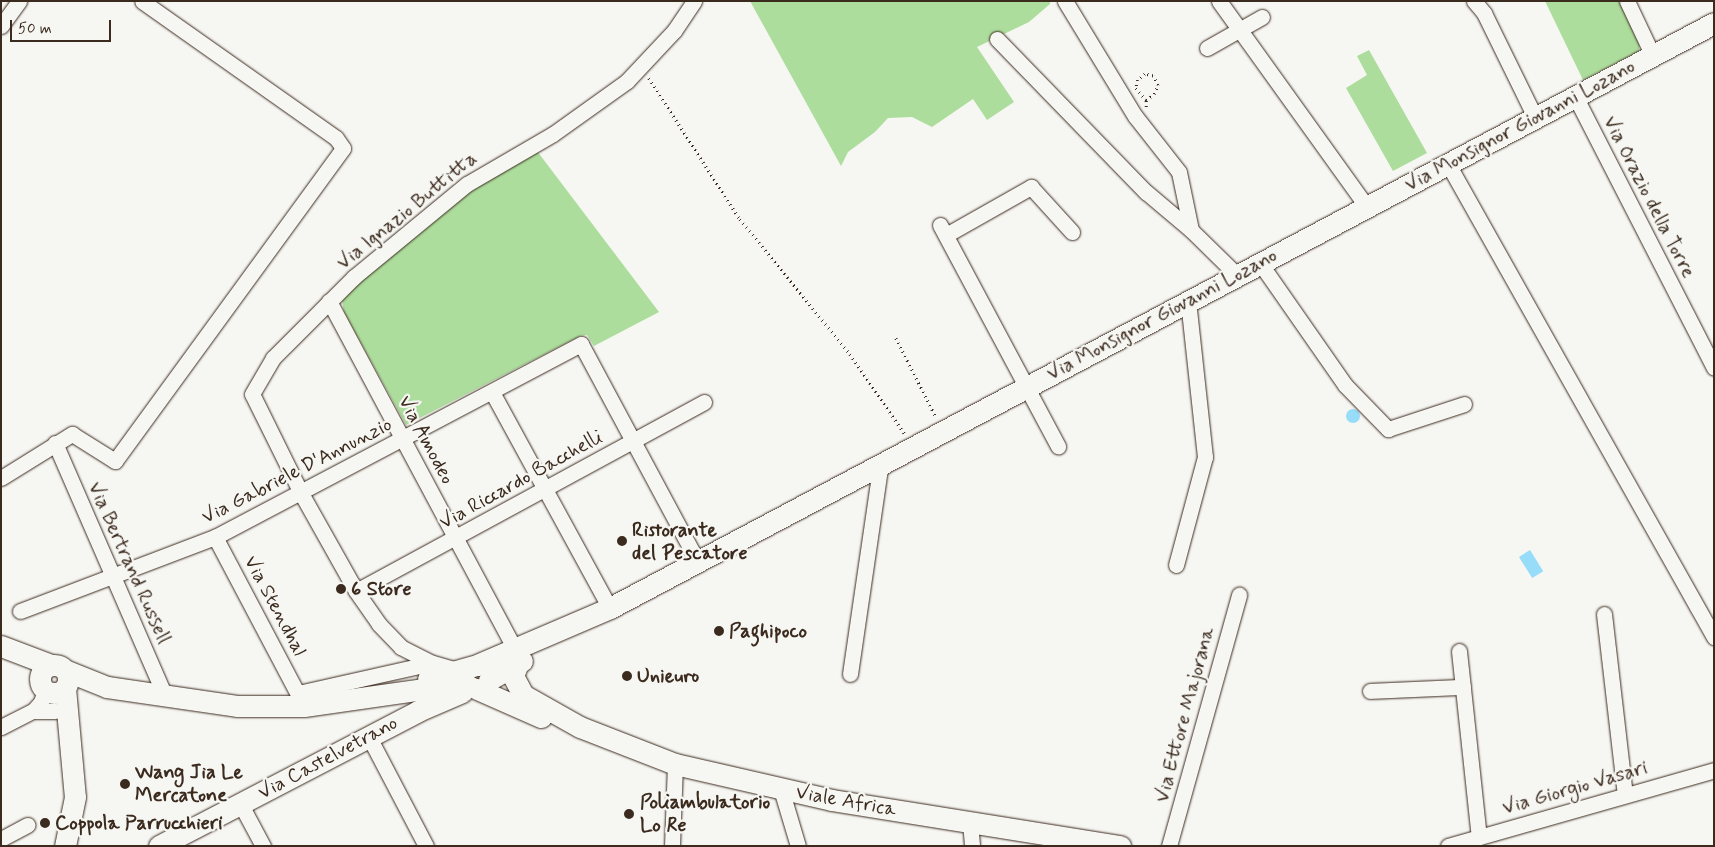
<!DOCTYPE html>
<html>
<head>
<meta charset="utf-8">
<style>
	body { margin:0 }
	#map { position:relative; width:1715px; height:847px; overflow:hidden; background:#f6f6f2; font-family:Mynerve,sans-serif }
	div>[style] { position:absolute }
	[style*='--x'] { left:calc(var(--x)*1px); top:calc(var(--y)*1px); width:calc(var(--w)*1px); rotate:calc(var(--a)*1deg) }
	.green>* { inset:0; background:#addd9d }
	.water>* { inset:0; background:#97dcf9; transform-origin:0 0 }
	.round { border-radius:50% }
	.path>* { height:2.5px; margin-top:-1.25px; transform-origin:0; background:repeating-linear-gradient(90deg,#3b2a1e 0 1px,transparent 0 5px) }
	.roads { filter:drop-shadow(0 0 1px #3b2a1e) drop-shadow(0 0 1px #3b2a1e) }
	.minor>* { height:15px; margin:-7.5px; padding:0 7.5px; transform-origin:7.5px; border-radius:7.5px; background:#f6f6f2 }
	.secondary>* { height:21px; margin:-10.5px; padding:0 10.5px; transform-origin:10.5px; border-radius:10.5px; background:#f6f6f2 }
	.secondary>.ring { margin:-10.5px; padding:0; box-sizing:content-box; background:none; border:21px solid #f6f6f2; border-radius:50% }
	.dots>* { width:14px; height:14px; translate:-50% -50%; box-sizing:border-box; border:2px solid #f6f6f2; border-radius:50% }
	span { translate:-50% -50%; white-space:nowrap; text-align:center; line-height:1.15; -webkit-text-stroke:4.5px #f6f6f2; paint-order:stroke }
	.street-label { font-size:20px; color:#3b2a1e }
	.poi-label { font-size:20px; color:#3b2a1e; font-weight:700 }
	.left { translate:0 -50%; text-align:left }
	.frame { position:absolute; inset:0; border:2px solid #3b2a1e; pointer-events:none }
	.scale { position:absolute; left:10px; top:20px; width:101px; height:22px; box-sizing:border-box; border:2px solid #3b2a1e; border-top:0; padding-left:6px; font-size:15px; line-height:18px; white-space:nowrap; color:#3b2a1e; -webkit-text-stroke:4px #f6f6f2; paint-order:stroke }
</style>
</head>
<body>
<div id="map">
	<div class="green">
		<i style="clip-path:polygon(750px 1px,1050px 1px,1050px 4px,1029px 22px,977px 47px,1014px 102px,987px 120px,973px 99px,932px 127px,912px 117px,888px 118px,875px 132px,848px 152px,841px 166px)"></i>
		<i style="clip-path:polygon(1545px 1px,1621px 1px,1640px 41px,1639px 51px,1583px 80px)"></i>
		<i style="clip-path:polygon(1369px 50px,1427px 153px,1393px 171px,1346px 88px,1367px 75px,1357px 56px)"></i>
		<i style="clip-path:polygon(537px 151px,659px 312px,594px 346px,587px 335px,580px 336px,406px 425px,344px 312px,342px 300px,346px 290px,482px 181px)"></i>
	</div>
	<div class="water">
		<i class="round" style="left:1346px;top:409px;width:14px;height:14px"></i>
		<i style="left:1530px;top:550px;width:25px;height:13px;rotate:58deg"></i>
	</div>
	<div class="path">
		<i style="--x:649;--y:78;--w:168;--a:57.2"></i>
		<i style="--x:740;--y:219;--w:174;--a:50.8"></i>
		<i style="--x:850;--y:354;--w:97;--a:55.5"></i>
		<i style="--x:1146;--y:107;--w:7;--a:-90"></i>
		<i style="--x:1146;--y:100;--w:10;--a:-37"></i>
		<i style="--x:1154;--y:94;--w:10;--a:-66"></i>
		<i style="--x:1158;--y:85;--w:10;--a:-119"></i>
		<i style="--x:1153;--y:76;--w:8;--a:-166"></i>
		<i style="--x:1145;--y:74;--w:9;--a:139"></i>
		<i style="--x:1138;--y:80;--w:8;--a:104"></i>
		<i style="--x:1136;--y:88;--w:16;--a:50"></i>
		<i style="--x:896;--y:338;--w:89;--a:63.1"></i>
	</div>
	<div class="roads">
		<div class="minor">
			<i style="--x:1065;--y:1;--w:135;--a:58.7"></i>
			<i style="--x:1135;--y:116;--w:71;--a:51.8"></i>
			<i style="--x:1179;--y:172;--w:59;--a:78.3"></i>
			<i style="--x:1219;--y:1;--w:254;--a:54.3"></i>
			<i style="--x:1474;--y:1;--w:16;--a:50"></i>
			<i style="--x:1484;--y:13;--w:118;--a:63.9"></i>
			<i style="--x:1627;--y:1;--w:61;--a:64.7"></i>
			<i style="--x:1;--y:26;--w:31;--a:-54"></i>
			<i style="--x:997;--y:39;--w:214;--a:45.8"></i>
			<i style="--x:1146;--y:192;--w:59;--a:40.2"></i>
			<i style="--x:1191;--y:230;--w:64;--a:44.4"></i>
			<i style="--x:1207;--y:48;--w:63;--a:-29.4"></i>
			<i style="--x:1576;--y:98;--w:303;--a:62.9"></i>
			<i style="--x:1448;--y:164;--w:543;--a:60.65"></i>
			<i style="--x:940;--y:225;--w:251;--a:61.9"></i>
			<i style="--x:946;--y:235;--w:98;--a:-29.5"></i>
			<i style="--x:1031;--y:187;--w:61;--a:47.7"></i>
			<i style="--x:1260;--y:263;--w:149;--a:55.1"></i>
			<i style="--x:1345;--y:385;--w:62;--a:45.7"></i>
			<i style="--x:1388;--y:429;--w:80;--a:-18.2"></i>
			<i style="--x:329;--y:301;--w:395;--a:61.9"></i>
			<i style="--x:492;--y:392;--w:246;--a:61.4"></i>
			<i style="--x:55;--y:443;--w:278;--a:66.5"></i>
			<i style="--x:1;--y:478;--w:84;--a:-31.8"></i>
			<i style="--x:72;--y:434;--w:51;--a:32.1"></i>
			<i style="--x:115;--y:461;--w:387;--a:-53.9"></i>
			<i style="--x:343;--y:148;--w:12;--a:-125"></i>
			<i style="--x:336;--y:138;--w:237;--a:-144.8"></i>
			<i style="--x:215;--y:537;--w:191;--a:62.2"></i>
			<i style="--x:1176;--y:565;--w:112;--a:-75"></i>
			<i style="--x:1205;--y:457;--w:157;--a:-96.2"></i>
			<i style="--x:356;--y:591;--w:396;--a:-28.5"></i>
			<i style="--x:20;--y:611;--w:209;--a:-20.8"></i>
			<i style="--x:215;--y:537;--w:414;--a:-27.8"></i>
			<i style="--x:581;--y:344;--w:247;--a:61.8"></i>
			<i style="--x:1604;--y:614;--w:182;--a:83.4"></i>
			<i style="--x:1459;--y:651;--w:187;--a:83.9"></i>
			<i style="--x:457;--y:670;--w:26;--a:-164"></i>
			<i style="--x:432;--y:663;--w:35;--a:-153"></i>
			<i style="--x:401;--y:647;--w:32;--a:-134"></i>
			<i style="--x:379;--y:624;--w:40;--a:-124.9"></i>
			<i style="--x:356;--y:591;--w:112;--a:-119.3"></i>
			<i style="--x:301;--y:493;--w:110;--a:-116.3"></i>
			<i style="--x:252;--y:394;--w:42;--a:-59.7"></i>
			<i style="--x:273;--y:358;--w:115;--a:-45"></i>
			<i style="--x:354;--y:277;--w:146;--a:-39.5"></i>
			<i style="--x:467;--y:184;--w:99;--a:-30.2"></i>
			<i style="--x:553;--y:134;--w:91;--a:-35.6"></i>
			<i style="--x:627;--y:81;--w:69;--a:-46.8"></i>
			<i style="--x:674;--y:31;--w:36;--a:-56"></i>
			<i style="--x:850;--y:674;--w:214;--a:-81.7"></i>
			<i style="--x:1370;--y:691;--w:93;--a:-2.5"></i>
			<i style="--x:298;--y:693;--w:137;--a:-12.6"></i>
			<i style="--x:33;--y:711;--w:22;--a:0"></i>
			<i style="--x:1;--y:727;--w:36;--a:-27"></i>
			<i style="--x:33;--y:711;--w:12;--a:-48"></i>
			<i style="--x:41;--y:702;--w:13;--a:-72"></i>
			<i style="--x:369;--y:737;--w:123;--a:62.4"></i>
			<i style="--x:781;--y:789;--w:59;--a:73.4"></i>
			<i style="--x:240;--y:803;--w:49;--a:61.9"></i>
			<i style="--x:970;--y:822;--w:24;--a:85"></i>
			<i style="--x:1;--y:839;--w:30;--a:-28"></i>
			<i style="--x:672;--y:846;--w:82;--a:-87.9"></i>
			<i style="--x:1169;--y:846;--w:261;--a:-74.4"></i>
			<i style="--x:1448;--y:846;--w:277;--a:-15.9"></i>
		</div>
		<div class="secondary">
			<i style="--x:1;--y:646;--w:53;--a:20.8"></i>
			<i style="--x:518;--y:663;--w:14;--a:111"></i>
			<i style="--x:513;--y:676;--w:21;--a:62"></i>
			<i style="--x:523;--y:695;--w:65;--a:29.3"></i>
			<i style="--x:580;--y:727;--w:102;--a:21.3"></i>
			<i style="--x:675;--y:764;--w:161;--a:12.9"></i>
			<i style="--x:832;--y:800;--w:292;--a:9.1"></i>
			<i class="ring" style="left:40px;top:665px;width:7px;height:7px"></i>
			<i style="--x:477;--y:665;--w:145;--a:-23.2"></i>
			<i style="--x:610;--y:608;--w:1249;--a:-27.92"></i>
			<i style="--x:67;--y:671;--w:43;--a:21.8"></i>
			<i style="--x:107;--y:687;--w:131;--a:8.3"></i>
			<i style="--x:237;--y:706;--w:67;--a:0"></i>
			<i style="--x:304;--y:706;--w:134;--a:-8.1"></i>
			<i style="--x:437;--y:687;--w:32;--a:-2"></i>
			<i style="--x:428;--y:679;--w:47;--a:-16.1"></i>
			<i style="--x:489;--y:680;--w:38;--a:-30"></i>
			<i style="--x:65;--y:688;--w:109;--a:84.8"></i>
			<i style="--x:75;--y:797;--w:50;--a:101.5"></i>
			<i style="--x:477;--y:689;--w:70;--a:23.6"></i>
			<i style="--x:159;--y:846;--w:292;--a:-27.5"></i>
			<i style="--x:418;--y:711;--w:48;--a:-23.4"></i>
		</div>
	</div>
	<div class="dots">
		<i style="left:622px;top:541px;background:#3b2a1e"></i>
		<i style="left:341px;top:589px;background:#3b2a1e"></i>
		<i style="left:719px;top:631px;background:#3b2a1e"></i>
		<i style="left:627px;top:676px;background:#3b2a1e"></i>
		<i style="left:125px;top:784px;background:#3b2a1e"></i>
		<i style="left:629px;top:814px;background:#3b2a1e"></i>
		<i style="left:45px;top:823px;background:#3b2a1e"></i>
	</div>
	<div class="street-label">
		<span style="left:1520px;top:126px;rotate:-28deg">Via Monsignor Giovanni Lozano</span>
		<span style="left:1649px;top:197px;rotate:63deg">Via Orazio della Torre</span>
		<span style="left:407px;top:211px;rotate:-39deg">Via Ignazio Buttitta</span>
		<span style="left:1162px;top:315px;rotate:-28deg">Via Monsignor Giovanni Lozano</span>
		<span style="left:426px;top:440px;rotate:62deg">Via Amodeo</span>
		<span style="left:297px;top:471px;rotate:-27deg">Via Gabriele D'Annunzio</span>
		<span style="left:521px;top:480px;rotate:-29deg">Via Riccardo Bacchelli</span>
		<span style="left:129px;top:563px;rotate:66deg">Via Bertrand Russell</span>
		<span style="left:275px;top:606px;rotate:62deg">Via Stendhal</span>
		<span style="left:1185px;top:715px;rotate:-75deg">Via Ettore Majorana</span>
		<span style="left:328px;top:758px;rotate:-28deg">Via Castelvetrano</span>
		<span style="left:1575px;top:788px;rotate:-16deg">Via Giorgio Vasari</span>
		<span style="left:846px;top:801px;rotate:10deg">Viale Africa</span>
	</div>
	<div class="poi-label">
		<span class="left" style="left:632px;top:542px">Ristorante<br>del Pescatore</span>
		<span class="left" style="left:351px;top:589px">6 Store</span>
		<span class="left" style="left:729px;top:631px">Paghipoco</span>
		<span class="left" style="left:637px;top:676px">Unieuro</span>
		<span class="left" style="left:135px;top:784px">Wang Jia Le<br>Mercatone</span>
		<span class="left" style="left:640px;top:814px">Poliambulatorio<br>Lo Re</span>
		<span class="left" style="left:55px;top:823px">Coppola Parrucchieri</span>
	</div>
	<div class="frame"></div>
	<div class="scale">50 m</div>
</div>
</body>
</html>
